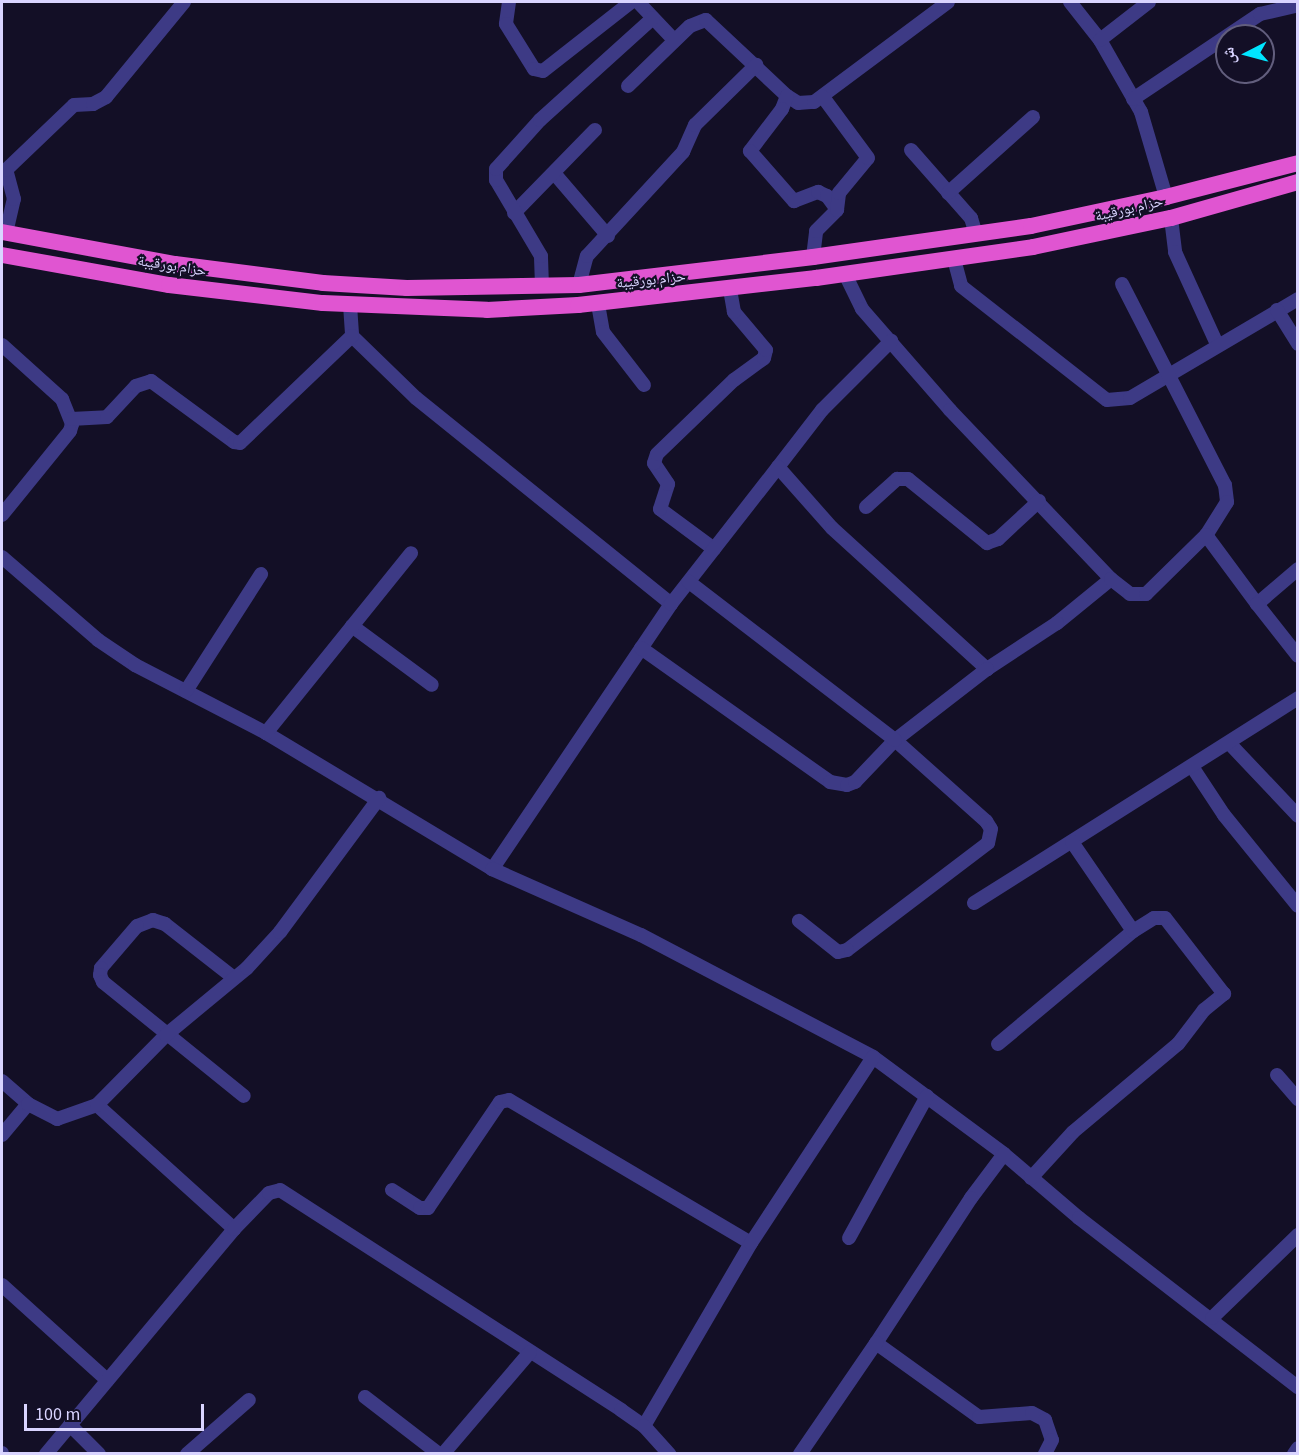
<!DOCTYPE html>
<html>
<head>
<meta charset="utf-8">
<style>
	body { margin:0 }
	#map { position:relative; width:1299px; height:1455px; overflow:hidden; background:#130f26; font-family:"Source Sans 3","Noto Naskh Arabic",sans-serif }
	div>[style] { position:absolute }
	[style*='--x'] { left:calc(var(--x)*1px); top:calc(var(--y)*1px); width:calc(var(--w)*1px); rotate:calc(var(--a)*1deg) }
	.minor>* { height:14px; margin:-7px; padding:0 7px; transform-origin:7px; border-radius:7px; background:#3d3a85 }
	.trunk>* { height:16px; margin:-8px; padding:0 8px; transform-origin:8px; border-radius:8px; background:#e055d1 }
	span { translate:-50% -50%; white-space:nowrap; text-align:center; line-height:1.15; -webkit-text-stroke:4.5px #130f26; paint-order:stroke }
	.street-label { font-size:15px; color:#d9d4ff }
	.frame { position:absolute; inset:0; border:3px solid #d9d4ff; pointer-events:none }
	.north { position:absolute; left:1215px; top:24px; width:60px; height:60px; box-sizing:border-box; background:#130f26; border:2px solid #625e7d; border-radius:50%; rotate:264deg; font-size:16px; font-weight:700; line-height:24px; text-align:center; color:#d9d4ff }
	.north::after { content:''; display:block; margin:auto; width:21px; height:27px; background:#00e5ff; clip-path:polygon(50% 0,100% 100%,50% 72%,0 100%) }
	.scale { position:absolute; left:24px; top:1404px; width:180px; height:27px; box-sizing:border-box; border:3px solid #d9d4ff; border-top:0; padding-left:8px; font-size:18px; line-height:21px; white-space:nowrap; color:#d9d4ff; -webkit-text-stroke:4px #130f26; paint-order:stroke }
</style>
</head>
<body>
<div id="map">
	<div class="minor">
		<i style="--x:509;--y:2;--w:22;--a:98"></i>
		<i style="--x:506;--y:24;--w:53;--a:58.1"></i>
		<i style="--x:534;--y:69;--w:9;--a:13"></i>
		<i style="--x:543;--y:71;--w:112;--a:-38.1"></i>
		<i style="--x:638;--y:2;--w:52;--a:46.5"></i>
		<i style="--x:1070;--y:2;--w:48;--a:51.7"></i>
		<i style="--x:1100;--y:40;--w:83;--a:60.3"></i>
		<i style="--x:1141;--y:112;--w:89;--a:73.6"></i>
		<i style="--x:1100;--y:40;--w:62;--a:-37.8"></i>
		<i style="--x:628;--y:86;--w:86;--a:-44.1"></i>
		<i style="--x:690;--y:26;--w:17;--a:-21"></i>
		<i style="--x:706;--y:20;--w:111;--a:43.2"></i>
		<i style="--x:787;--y:96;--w:13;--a:32"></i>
		<i style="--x:798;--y:103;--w:16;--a:-4"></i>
		<i style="--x:814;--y:102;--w:167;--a:-36.7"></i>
		<i style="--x:787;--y:96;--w:14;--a:111"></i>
		<i style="--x:782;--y:109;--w:53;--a:127.3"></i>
		<i style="--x:750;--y:151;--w:67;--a:48.7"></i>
		<i style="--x:794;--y:201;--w:26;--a:-21"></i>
		<i style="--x:818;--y:192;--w:10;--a:24"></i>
		<i style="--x:827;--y:196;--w:17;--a:54"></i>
		<i style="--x:1133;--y:99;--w:153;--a:-33.8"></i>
		<i style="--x:1260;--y:14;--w:39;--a:-13"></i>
		<i style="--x:911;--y:150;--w:91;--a:48.6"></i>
		<i style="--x:971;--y:218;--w:17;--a:73"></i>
		<i style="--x:554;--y:173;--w:83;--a:49.4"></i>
		<i style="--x:948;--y:193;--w:114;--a:-41.8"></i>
		<i style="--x:514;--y:213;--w:116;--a:-45.7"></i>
		<i style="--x:1171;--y:218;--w:34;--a:83"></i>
		<i style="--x:1175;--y:252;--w:101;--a:65.5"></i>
		<i style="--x:6;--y:233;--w:35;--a:-77"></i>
		<i style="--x:14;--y:199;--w:30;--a:-105"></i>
		<i style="--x:6;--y:170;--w:94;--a:-43.7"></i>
		<i style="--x:74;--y:105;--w:19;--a:-3"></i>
		<i style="--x:93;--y:104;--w:15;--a:-28"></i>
		<i style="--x:106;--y:97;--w:123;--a:-50.6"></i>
		<i style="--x:813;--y:257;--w:26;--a:-83"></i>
		<i style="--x:816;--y:231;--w:30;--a:-45"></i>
		<i style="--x:837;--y:210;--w:17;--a:-83"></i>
		<i style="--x:839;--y:193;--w:45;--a:-50.4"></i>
		<i style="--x:868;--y:158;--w:76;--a:-126.4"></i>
		<i style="--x:954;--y:259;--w:28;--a:75"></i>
		<i style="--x:961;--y:286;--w:185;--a:38"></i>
		<i style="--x:1107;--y:400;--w:23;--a:-5"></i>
		<i style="--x:1130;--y:398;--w:195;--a:-30.5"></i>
		<i style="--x:845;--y:274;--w:39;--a:64"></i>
		<i style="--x:862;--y:309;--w:134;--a:48.9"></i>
		<i style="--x:950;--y:410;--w:233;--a:46.4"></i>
		<i style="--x:1111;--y:579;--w:70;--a:140.8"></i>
		<i style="--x:1057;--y:623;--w:84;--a:146.7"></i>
		<i style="--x:1122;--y:284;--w:226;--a:62.9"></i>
		<i style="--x:1225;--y:485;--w:17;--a:83"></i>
		<i style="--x:1227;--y:502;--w:39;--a:122"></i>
		<i style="--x:1206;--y:535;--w:86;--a:53.5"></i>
		<i style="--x:579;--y:285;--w:30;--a:-75"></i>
		<i style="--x:587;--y:256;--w:142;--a:-47.3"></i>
		<i style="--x:683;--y:152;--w:30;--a:-66"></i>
		<i style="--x:695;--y:125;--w:86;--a:-44.5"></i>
		<i style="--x:542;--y:286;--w:30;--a:-92"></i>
		<i style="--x:541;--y:256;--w:88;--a:-120.6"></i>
		<i style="--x:496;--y:180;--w:11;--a:-90"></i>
		<i style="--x:496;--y:169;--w:66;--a:-48.1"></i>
		<i style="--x:540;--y:120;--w:152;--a:-42.1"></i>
		<i style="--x:598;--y:304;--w:28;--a:80"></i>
		<i style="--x:603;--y:332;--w:67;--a:52.3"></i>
		<i style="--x:350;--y:305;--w:31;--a:86"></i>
		<i style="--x:352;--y:336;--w:89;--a:44.1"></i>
		<i style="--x:416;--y:398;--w:328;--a:38.9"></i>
		<i style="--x:671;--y:604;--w:320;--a:124"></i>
		<i style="--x:1277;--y:310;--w:40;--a:58"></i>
		<i style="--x:2;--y:345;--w:81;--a:42"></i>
		<i style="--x:62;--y:399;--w:27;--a:68"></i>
		<i style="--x:72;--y:424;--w:7;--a:106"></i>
		<i style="--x:70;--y:431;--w:108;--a:129"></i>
		<i style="--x:71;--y:419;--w:36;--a:-3"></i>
		<i style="--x:107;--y:417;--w:42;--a:-46.9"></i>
		<i style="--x:136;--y:386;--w:16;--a:-18"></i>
		<i style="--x:151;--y:381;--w:103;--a:36.3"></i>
		<i style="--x:234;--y:442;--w:6;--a:9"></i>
		<i style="--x:240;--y:443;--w:155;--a:-43.7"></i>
		<i style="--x:778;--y:467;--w:72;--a:-52.3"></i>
		<i style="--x:822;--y:410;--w:98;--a:-45"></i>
		<i style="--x:866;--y:507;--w:42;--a:-42.1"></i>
		<i style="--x:897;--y:479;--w:11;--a:0"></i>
		<i style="--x:908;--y:479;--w:102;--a:39"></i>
		<i style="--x:987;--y:543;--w:12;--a:-20"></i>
		<i style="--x:998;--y:539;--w:56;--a:-42.8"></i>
		<i style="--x:714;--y:549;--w:67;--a:-143.5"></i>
		<i style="--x:660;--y:509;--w:26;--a:-72"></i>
		<i style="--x:668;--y:484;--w:25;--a:-124"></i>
		<i style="--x:654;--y:463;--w:9;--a:-72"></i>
		<i style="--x:657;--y:454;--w:107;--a:-43.9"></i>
		<i style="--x:734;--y:380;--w:37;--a:-36"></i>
		<i style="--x:764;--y:358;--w:8;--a:-76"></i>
		<i style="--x:766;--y:350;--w:50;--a:-130.1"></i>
		<i style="--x:734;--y:312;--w:23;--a:-100"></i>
		<i style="--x:2;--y:557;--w:127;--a:40.8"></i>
		<i style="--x:98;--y:640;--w:45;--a:34"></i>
		<i style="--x:135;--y:665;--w:148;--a:27.4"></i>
		<i style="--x:266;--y:733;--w:264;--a:31"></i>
		<i style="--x:492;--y:869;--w:163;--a:23.9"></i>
		<i style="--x:641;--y:935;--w:262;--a:27.7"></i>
		<i style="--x:873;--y:1057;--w:163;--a:36.5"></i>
		<i style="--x:1004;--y:1154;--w:99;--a:40.5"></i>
		<i style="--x:1079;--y:1218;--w:277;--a:37.7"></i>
		<i style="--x:1298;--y:569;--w:54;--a:139.5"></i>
		<i style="--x:1257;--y:604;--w:66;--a:51.7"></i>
		<i style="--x:1111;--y:579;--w:24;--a:38"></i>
		<i style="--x:1130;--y:594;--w:16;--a:0"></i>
		<i style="--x:1146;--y:594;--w:84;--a:-44.5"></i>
		<i style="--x:671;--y:604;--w:174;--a:-52"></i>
		<i style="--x:778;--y:467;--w:81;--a:48.5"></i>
		<i style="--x:832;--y:528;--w:210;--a:42.3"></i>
		<i style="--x:987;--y:669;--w:116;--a:142.3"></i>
		<i style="--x:895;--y:740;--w:122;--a:41.7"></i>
		<i style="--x:986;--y:821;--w:9;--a:58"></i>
		<i style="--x:991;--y:829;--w:14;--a:102"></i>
		<i style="--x:988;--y:843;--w:177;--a:142.8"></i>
		<i style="--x:847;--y:950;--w:9;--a:167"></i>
		<i style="--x:838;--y:952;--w:50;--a:-141.5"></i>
		<i style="--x:352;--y:626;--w:99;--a:36.4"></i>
		<i style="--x:641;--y:648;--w:232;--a:35.3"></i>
		<i style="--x:830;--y:782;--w:17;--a:10"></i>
		<i style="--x:847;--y:785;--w:9;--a:-21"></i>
		<i style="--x:855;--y:782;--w:58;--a:-46.4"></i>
		<i style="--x:895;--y:740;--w:260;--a:-142.5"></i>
		<i style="--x:186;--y:691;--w:139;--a:-57.3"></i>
		<i style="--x:266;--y:733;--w:231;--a:-51.1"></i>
		<i style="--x:1230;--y:744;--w:99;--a:46.6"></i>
		<i style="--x:1193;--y:768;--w:56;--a:56.6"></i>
		<i style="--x:1224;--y:815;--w:117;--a:50.9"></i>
		<i style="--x:974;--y:903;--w:383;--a:-32.3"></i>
		<i style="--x:234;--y:978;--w:88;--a:-142"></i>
		<i style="--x:165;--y:924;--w:13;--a:-162"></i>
		<i style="--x:153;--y:920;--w:17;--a:159"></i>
		<i style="--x:137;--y:926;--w:55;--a:130.6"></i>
		<i style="--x:101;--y:968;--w:7;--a:98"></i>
		<i style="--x:100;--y:975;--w:8;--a:67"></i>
		<i style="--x:103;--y:982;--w:181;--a:39"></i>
		<i style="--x:998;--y:1044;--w:176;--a:-39.9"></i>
		<i style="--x:1277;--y:1075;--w:32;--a:49"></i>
		<i style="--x:2;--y:1081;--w:35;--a:41"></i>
		<i style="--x:97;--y:1105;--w:185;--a:42.1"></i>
		<i style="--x:2;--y:1135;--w:40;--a:-50"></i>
		<i style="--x:28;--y:1104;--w:33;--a:27"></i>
		<i style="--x:57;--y:1119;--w:42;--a:-19.3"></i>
		<i style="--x:97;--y:1105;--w:98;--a:-45.4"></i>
		<i style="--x:166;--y:1035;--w:105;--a:-39.6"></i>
		<i style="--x:247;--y:968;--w:49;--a:-47.5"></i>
		<i style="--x:280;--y:932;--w:167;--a:-53.5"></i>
		<i style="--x:1004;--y:1154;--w:55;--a:126.9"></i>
		<i style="--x:971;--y:1198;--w:173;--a:123.2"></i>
		<i style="--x:876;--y:1343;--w:127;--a:35.7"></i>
		<i style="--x:979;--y:1417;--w:53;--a:-4.3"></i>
		<i style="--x:1032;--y:1413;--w:15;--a:28"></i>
		<i style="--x:1045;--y:1420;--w:21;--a:71"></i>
		<i style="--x:1052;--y:1440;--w:16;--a:117"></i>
		<i style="--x:1031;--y:1178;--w:62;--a:-47.6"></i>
		<i style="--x:1073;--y:1132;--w:137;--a:-40"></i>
		<i style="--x:1178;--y:1044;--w:43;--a:-52.6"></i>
		<i style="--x:1204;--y:1010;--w:26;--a:-39"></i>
		<i style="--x:1224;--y:994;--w:96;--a:-127.8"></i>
		<i style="--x:1165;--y:918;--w:11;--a:180"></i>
		<i style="--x:1154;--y:918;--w:25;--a:148"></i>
		<i style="--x:1133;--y:931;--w:108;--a:-124.4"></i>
		<i style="--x:392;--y:1190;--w:33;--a:33"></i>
		<i style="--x:420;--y:1208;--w:8;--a:0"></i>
		<i style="--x:428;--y:1208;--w:128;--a:-55.8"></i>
		<i style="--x:500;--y:1102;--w:9;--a:-13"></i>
		<i style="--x:509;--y:1100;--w:281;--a:30.6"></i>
		<i style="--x:849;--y:1238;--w:162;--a:-61.2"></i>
		<i style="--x:2;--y:1285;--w:142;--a:42.1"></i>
		<i style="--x:1212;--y:1318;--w:120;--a:-44"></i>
		<i style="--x:365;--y:1397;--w:93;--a:37.6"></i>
		<i style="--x:70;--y:1425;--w:41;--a:45"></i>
		<i style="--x:644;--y:1426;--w:212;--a:-59.7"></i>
		<i style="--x:751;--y:1243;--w:222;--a:-56.7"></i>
		<i style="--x:2;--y:1453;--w:1;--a:90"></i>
		<i style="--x:46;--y:1454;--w:293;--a:-50.1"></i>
		<i style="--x:234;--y:1229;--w:50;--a:-45.8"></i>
		<i style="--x:269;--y:1193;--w:11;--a:-15"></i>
		<i style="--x:280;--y:1190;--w:406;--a:32.8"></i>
		<i style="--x:621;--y:1410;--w:28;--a:35"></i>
		<i style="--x:644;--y:1426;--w:38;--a:48"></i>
		<i style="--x:187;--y:1454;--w:82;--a:-41.1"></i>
		<i style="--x:443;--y:1454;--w:134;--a:-49.5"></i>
		<i style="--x:800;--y:1454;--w:135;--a:-55.6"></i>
		<i style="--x:1294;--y:1454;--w:7;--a:-56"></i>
	</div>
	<div class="trunk">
		<i style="--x:2;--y:232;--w:176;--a:10.5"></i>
		<i style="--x:175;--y:264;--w:149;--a:7.3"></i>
		<i style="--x:323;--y:283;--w:84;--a:3.4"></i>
		<i style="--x:407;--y:288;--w:172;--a:-1"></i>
		<i style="--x:579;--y:285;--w:236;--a:-6.8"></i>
		<i style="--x:813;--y:257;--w:220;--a:-8.1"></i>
		<i style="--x:1031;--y:226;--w:138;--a:-12.1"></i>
		<i style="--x:1166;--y:197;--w:136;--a:-14.4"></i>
		<i style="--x:2;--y:255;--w:170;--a:10.2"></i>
		<i style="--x:169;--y:285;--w:155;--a:6.7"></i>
		<i style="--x:323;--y:303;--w:164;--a:2.4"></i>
		<i style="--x:487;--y:310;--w:91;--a:-3.1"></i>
		<i style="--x:578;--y:305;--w:240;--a:-6.5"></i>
		<i style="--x:816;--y:278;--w:219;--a:-8.1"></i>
		<i style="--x:1033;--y:247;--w:141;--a:-11.9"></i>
		<i style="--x:1171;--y:218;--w:132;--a:-15.8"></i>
	</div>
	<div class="street-label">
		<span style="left:1129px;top:209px;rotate:-13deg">حزام بورقيبة</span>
		<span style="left:172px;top:266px;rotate:9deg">حزام بورقيبة</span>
		<span style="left:651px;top:280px;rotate:-6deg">حزام بورقيبة</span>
	</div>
	<div class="frame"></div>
	<div class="north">ش</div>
	<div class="scale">100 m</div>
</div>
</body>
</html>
